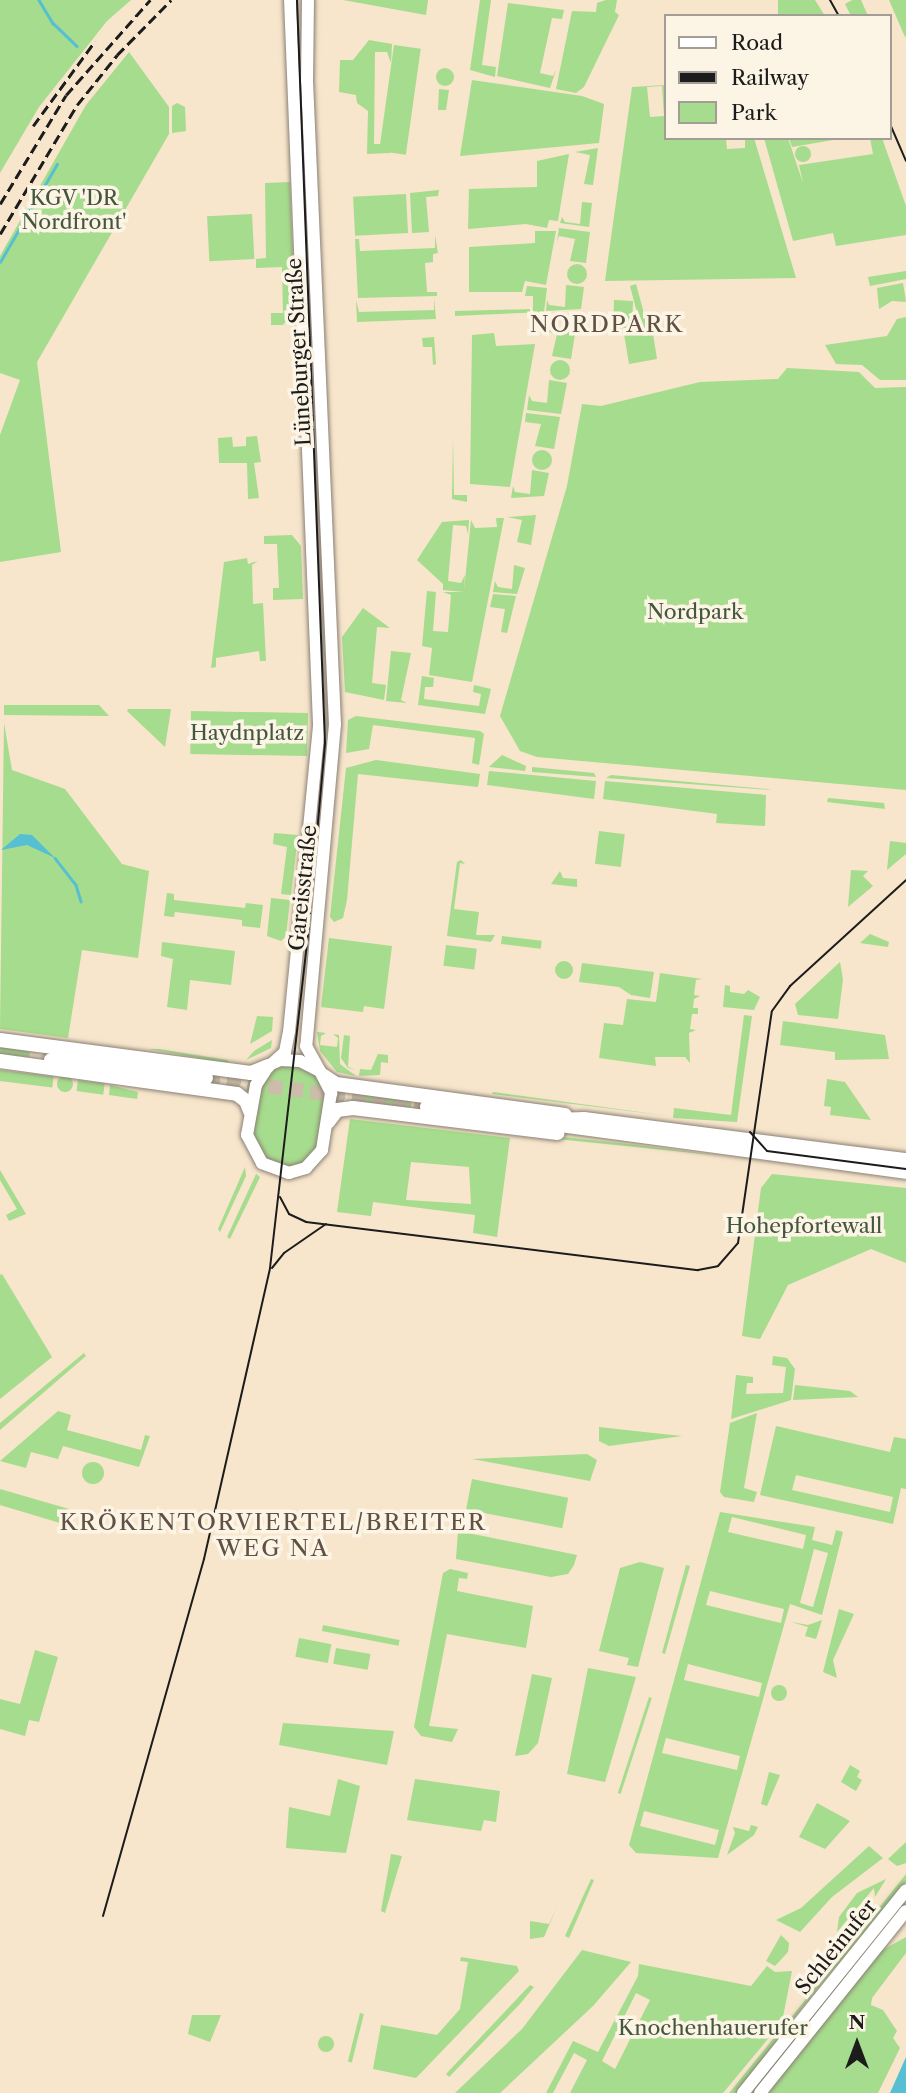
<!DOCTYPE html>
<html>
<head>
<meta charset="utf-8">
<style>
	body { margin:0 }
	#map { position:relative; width:906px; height:2093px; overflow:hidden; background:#f7e5cc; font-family:"Libre Caslon Text",serif }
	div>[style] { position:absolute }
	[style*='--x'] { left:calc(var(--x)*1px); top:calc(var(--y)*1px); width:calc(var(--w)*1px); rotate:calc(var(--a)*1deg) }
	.green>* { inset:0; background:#a6dc8d; transform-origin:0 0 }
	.round { border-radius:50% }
	.water>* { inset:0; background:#56bfd2 }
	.stream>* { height:2.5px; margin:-1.25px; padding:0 1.25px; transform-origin:1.25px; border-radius:1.25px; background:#56bfd2 }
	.primary-tunnel>* { height:14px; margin-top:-7px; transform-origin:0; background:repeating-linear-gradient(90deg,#cbbda9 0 14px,transparent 0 21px) }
	.roads { filter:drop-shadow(0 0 2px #8a8074) drop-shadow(0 0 2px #8a8074) }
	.secondary>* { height:12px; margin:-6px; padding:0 6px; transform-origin:6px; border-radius:6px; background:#fff }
	.primary>* { height:14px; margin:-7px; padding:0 7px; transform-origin:7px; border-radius:7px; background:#fff }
	.tram>* { height:2px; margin:-1px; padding:0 1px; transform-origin:1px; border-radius:1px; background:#1c1c1c }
	.rail>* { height:2.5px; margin-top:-1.25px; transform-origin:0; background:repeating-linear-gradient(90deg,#1c1c1c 0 10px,transparent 0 15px) }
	span { translate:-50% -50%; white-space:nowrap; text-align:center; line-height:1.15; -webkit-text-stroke:7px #fcf5e5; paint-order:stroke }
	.park-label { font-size:21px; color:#45563e }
	.street-label { font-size:21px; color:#1c1c1c }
	.neighbourhood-label { font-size:23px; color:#615044; letter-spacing:2px }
	.legend { position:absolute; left:664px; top:14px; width:228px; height:126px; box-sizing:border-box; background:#fcf5e5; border:2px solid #a29e95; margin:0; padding:9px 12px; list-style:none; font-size:21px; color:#1c1c1c }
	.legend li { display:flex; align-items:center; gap:14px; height:35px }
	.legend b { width:35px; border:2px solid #a29e95 }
	.north { position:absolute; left:822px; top:2009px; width:70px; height:70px; -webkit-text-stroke:5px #fcf5e5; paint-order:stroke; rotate:0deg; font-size:19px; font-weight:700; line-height:28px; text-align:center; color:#1c1c1c }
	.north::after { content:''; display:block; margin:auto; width:24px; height:32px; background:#1c1c1c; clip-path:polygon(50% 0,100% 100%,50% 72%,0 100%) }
</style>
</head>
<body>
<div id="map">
	<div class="green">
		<i style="clip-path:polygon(0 0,131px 0,107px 21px,39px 107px,0 173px)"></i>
		<i style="clip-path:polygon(343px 0,428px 0,426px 15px)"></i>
		<i style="clip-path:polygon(480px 0,491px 0,482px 65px,496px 67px,495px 77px,470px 70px)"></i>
		<i style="clip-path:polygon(606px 0,617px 0,615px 12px,619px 15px,584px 87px,576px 93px,556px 89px,572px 11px,596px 12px,597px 3px)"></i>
		<i style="clip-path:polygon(778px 0,815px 0,825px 16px,778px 16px)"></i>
		<i style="clip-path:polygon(852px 0,861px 0,868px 16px,851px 16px,845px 4px)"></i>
		<i style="clip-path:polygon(889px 0,906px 0,906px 36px,905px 37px)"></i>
		<i style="clip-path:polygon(508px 3px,564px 10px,562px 19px,552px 18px,540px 73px,553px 76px,556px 70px,550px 88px,497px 76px)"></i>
		<i style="clip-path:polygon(369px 40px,392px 44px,391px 63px,387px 52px,375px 52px,374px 144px,386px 144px,390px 134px,390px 153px,367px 154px,368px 111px,357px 103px,356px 95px,339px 92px,340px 60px,353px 60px)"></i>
		<i style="left:394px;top:45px;width:27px;height:107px;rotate:8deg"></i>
		<i style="clip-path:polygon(129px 52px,169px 107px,169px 134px,37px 362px,61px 552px,0 562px,0 435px,20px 380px,0 373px,0 256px,86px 105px)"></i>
		<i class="round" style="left:436px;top:68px;width:18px;height:18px"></i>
		<i style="clip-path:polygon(472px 80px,582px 96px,604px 104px,599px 143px,460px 156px)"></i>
		<i style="clip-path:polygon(evenodd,666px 85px,666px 138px,726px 138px,727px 149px,745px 148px,745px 140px,737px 138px,754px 138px,796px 278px,605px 281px,632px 87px,666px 85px,662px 86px,664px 116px,650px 117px,647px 87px,662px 86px)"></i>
		<i style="clip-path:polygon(439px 89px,449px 90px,446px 110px,438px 110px)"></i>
		<i style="clip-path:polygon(177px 103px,185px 107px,186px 131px,172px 133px,172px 106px)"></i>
		<i style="clip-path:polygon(764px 138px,788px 138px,803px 183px,799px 165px,873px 154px,870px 138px,882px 138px,906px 206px,906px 235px,836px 246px,833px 233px,793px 241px)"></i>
		<i style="clip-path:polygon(789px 138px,845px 138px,792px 147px)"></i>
		<i class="round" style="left:795px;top:146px;width:16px;height:16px"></i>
		<i style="clip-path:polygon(598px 148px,593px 185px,584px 184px,590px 155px,575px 152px)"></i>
		<i style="clip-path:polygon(569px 154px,558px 221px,549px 220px,547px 228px,526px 224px,468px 229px,469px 189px,537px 187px,537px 161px)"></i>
		<i style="clip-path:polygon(290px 182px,295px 311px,283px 325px,271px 325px,271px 313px,283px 313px,282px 267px,256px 268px,256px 259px,266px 258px,265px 183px)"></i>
		<i style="clip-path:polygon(439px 190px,438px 196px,426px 197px,429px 232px,412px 233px,410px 193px)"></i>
		<i style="left:406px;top:194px;width:39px;height:53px;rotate:87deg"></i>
		<i style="clip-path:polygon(582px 202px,592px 203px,589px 227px,560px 223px,562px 217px,565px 222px,580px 224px)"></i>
		<i style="left:252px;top:214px;width:45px;height:45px;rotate:87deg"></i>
		<i style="clip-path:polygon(559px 228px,590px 232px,586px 263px,570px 261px,575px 239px,559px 236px,557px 242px)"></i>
		<i style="clip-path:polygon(535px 231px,556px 231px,546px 285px,525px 281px,522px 292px,469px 292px,469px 247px,535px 243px)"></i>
		<i style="clip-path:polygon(435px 235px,438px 253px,433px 254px,433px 262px,425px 263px,427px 292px,437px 292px,437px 296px,358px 298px,355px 239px,359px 239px,360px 251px,435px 248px)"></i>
		<i class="round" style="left:567px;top:264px;width:20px;height:20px"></i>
		<i style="clip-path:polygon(906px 271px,906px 279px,870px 286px,868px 277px)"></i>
		<i style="clip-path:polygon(903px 283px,906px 302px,892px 301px,879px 309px,877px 288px)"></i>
		<i style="clip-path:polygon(636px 284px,645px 317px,650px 315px,657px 359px,629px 364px,624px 334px,613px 333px,614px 300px,633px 301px,632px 324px,639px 320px,630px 286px)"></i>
		<i style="clip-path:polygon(566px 285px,584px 287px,581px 309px,546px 311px,547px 300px,549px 305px,565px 307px)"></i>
		<i style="clip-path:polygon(527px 286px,547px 288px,544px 312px,455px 316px,455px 311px,533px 309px,533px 296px,525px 296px)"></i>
		<i style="clip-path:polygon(434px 298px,436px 319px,357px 322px,356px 300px,359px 312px,434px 310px)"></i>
		<i style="clip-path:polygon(906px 317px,906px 380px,880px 380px,862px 365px,836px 364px,825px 345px,887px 336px,897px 319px)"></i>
		<i style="clip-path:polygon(576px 328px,571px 359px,552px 356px,557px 334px,542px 330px)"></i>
		<i style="clip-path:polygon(494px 333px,496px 346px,535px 344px,510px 487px,470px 484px,472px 335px)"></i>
		<i style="clip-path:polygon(434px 337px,436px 364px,433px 365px,432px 347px,423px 347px,422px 338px)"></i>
		<i class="round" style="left:550px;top:360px;width:20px;height:20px"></i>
		<i style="clip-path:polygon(787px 368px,859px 372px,875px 388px,906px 387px,906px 790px,537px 757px,520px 751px,500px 716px,567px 486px,582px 404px,601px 406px,700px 382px,778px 379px)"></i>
		<i style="clip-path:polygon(549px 380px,567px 383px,561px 414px,527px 410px,529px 395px,532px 401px,547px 403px)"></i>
		<i style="clip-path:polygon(526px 413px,560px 417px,554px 449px,535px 446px,541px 424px,525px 422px)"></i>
		<i style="clip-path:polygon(257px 436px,261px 462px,254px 463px,259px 498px,248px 499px,247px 463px,219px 463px,218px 438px,232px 437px,233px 447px,246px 446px,246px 437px)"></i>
		<i style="clip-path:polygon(453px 438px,454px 495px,467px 495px,467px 502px,452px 499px)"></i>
		<i class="round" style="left:532px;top:450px;width:20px;height:20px"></i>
		<i style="clip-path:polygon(532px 470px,549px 473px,544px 496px,511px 498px,513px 486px,515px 492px,530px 494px)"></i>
		<i style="clip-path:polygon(536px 515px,531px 545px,517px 542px,522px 520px,507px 517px)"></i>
		<i style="clip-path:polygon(496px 518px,504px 518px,472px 682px,429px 675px,432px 648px,422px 646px,427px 591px,436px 592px,433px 631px,448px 632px,451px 595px,443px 592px,464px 592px,443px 590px,443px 584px,417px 560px,442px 522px,469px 520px,468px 534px,466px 526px,453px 525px,448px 581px,461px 583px,465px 575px,464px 591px,471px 520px,475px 528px,497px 527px)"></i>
		<i style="clip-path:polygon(292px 535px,301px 546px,303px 599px,273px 600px,273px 588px,279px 588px,277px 544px,264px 544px,264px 536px)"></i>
		<i style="clip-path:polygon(247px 558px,248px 564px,258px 561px,252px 565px,253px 604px,263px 603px,266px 661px,260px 661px,259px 651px,216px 658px,216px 667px,211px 668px,224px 562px)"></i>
		<i style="clip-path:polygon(514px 565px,525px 568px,517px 594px,493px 592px,495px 581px,498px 587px,512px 589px)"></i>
		<i style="clip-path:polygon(493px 594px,516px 596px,507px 633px,501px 632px,505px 609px,490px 607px)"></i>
		<i style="clip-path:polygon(363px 608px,390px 628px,377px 627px,372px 683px,386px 685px,384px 700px,345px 692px,342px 637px)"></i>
		<i style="clip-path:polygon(391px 651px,411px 653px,401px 700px,407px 703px,386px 701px)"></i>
		<i style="clip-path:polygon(422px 676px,434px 678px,433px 687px,425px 687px,424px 699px,479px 706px,481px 694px,473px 692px,474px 685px,491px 689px,485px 714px,418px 705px)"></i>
		<i style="clip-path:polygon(4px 705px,99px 705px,109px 716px,4px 715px)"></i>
		<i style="clip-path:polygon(128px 709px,171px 709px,165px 747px,127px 711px)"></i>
		<i style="left:191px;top:711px;width:117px;height:43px;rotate:1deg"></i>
		<i style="clip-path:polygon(356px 716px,480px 731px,484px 734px,479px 765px,472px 763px,475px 738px,373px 725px,369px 749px,346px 753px,348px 720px)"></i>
		<i style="clip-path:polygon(4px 723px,12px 770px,65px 789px,122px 864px,149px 871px,138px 958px,82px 950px,68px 1038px,0 1029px)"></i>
		<i style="clip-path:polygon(502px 755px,526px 766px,525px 771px,489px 767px)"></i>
		<i style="clip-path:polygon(376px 760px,480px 774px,478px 787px,358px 774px,347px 900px,343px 918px,334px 922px,330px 917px,346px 768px)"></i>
		<i style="clip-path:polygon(532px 767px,594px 773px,596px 777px,532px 772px)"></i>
		<i style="clip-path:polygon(489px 771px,596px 781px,594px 799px,487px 785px)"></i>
		<i style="clip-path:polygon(611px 775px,767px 789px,771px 790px,606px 778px)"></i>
		<i style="clip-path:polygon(605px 781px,766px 795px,765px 826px,716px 823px,717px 814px,603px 799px)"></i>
		<i style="clip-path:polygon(828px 798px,884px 803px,885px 809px,827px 802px)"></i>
		<i style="left:599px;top:831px;width:26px;height:33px;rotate:7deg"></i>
		<i style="clip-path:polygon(274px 833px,298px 835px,291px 895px,281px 894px,287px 847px,273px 844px)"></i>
		<i style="clip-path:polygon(890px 841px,906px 843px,906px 854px,887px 870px)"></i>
		<i style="clip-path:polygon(461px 860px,465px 864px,460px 863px,454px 909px,479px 912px,476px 935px,495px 935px,491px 942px,447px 936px,457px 862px)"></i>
		<i style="clip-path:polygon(851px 870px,868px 871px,863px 876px,873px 886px,848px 907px)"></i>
		<i style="clip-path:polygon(560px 871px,563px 878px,577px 879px,577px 887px,551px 884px)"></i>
		<i style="clip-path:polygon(167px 893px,174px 894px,174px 900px,245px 908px,246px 903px,263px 905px,260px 928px,242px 926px,242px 920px,175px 912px,174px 917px,164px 916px)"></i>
		<i style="clip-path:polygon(271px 898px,290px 900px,286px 936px,281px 941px,267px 936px)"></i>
		<i style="clip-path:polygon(870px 934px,889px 942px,888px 947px,860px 943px)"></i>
		<i style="left:502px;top:936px;width:40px;height:8px;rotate:7deg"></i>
		<i style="clip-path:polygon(329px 938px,392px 946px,384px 1009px,364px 1006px,363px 1012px,321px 1007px)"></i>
		<i style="clip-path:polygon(162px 942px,235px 951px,231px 985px,190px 980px,187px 1010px,167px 1007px,173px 959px,161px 956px)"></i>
		<i style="left:446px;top:945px;width:31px;height:21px;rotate:7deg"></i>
		<i class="round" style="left:555px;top:961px;width:18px;height:18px"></i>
		<i style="clip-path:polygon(840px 962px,843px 979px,838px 1019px,798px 1015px,795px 1004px)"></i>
		<i style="clip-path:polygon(582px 963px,654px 972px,650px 998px,631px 995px,619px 987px,579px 982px)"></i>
		<i style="clip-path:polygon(660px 973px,702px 979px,696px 980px,694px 995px,700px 996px,694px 999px,693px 1008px,698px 1008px,698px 1014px,692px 1014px,690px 1029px,696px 1030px,689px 1033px,690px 1063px,685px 1057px,655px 1057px,656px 1066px,599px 1058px,604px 1023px,623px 1025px,627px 999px,656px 1002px)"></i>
		<i style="clip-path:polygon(725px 985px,730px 986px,730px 992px,744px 994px,748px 990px,760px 997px,754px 1010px,723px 1007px)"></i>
		<i style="clip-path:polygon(744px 1015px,752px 1016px,737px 1122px,673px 1118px,674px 1108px,731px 1115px)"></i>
		<i style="clip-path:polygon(257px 1016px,273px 1017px,272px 1031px,250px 1044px)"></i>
		<i style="clip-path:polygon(783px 1021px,885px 1035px,889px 1059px,835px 1060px,835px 1052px,780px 1045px)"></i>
		<i style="clip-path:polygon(317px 1032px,326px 1033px,321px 1036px,320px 1045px,337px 1047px,338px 1038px,333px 1034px,339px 1035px,340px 1064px,356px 1076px,337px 1072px,320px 1051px)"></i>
		<i style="clip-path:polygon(344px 1035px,350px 1036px,348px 1067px,356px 1070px,348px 1068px,341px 1058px)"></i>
		<i style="clip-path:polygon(272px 1040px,271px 1048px,246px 1060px,254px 1051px)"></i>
		<i style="clip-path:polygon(0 1046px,30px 1052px,29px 1057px,0 1055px)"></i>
		<i style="clip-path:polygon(148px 1049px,159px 1049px,228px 1060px,228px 1063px)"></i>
		<i style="clip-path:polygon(378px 1054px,388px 1055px,388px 1063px,381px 1062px,380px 1075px,359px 1076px,360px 1069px,371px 1070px)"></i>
		<i style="clip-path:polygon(289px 1063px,314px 1072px,325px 1091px,318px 1146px,303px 1163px,291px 1167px,266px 1161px,253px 1137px,257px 1094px,272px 1069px)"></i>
		<i style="left:0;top:1070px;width:54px;height:11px;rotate:7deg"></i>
		<i class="round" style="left:57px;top:1076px;width:16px;height:16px"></i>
		<i style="clip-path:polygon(827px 1079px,845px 1082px,871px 1120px,830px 1115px,831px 1107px,824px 1106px)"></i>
		<i style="left:78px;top:1080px;width:27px;height:11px;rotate:8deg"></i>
		<i style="clip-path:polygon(110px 1085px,138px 1092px,137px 1099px,109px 1095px)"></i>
		<i style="clip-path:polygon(493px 1092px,669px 1116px,492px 1094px)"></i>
		<i style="left:357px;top:1093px;width:55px;height:9px;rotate:7deg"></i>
		<i style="clip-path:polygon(evenodd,350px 1119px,510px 1138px,497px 1237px,473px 1233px,475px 1215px,373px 1202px,371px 1216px,337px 1212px,350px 1119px,411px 1162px,469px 1167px,471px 1204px,406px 1200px,411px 1162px)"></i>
		<i style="clip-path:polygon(499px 1130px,637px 1145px,723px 1156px,566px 1140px)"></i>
		<i style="clip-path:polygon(245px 1167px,246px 1176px,220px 1232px,218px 1229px)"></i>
		<i style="clip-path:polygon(0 1170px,26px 1214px,9px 1221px,6px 1215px,17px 1209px,0 1180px)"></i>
		<i style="clip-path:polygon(256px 1174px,260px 1177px,230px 1239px,227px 1237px)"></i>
		<i style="clip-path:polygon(772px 1174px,906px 1188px,906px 1263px,871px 1249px,788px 1285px,760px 1339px,742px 1336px,761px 1188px)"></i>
		<i style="clip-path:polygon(2px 1274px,52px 1357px,0 1399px,0 1275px)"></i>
		<i style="clip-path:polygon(84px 1353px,86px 1356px,0 1430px,0 1423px)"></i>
		<i style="clip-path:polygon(773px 1356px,787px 1358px,795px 1369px,791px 1400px,731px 1419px,736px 1375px,753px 1377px,753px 1383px,747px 1383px,746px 1394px,783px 1393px,786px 1367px,772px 1365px)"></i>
		<i style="clip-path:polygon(795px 1385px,850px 1391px,858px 1397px,793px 1400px)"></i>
		<i style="clip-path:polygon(58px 1411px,71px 1415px,67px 1430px,141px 1450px,145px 1435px,150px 1436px,139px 1467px,63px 1446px,58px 1459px,31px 1452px,26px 1468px,0 1461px)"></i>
		<i style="clip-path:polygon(757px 1413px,744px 1488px,757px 1492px,754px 1502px,724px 1497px,720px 1492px,730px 1423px)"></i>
		<i style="clip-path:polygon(evenodd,776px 1426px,890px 1452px,894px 1437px,906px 1439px,906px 1489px,901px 1488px,893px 1524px,760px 1495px,776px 1426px,796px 1475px,893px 1497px,890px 1512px,792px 1490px,796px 1475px)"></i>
		<i style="clip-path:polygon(599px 1427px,644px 1432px,682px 1436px,609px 1446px,599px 1441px)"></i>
		<i style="clip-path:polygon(587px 1454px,597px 1460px,590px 1481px,472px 1459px)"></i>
		<i class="round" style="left:82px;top:1462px;width:22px;height:22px"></i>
		<i style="left:472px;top:1479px;width:98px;height:31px;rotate:11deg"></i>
		<i style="clip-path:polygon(0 1489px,69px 1509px,66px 1519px,60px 1523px,0 1505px)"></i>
		<i style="clip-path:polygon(evenodd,720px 1512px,815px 1527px,812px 1540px,832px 1545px,836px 1530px,843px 1532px,822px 1615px,790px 1604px,718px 1858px,636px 1853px,629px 1845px,720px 1512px,732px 1517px,806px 1535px,803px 1549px,728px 1532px,732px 1517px,720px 1512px,814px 1549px,828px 1553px,813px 1607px,800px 1603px,814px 1549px,720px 1512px,710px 1591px,784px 1609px,781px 1623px,706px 1605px,710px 1591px,720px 1512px,688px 1664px,762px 1683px,759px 1697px,684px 1680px,688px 1664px,720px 1512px,666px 1738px,740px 1756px,737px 1770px,662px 1753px,666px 1738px,720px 1512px,644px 1811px,719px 1830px,715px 1845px,640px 1826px,644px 1811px)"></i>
		<i style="clip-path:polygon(458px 1531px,577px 1555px,574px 1565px,568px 1574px,551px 1577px,456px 1559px)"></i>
		<i style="clip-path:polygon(640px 1562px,664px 1568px,638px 1667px,627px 1665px,629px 1658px,599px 1651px,620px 1568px)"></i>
		<i style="clip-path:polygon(686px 1565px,690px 1566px,665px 1654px,662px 1653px)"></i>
		<i style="clip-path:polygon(450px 1569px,468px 1573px,467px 1579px,459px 1578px,457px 1591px,533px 1606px,526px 1648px,447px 1634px,429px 1726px,458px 1729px,452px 1742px,421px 1736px,414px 1727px,443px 1573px)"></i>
		<i style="clip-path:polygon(839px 1609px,854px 1614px,833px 1660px,837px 1678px,823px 1672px)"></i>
		<i style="clip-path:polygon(822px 1620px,816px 1639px,805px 1636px,808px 1627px,791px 1622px,808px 1625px)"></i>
		<i style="left:323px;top:1625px;width:78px;height:6px;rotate:11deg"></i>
		<i style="left:299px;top:1638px;width:33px;height:19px;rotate:11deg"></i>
		<i style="left:336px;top:1648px;width:35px;height:16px;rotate:10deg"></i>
		<i style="clip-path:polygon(35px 1650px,58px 1657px,39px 1722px,29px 1720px,25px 1736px,0 1729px,0 1699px,20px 1704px)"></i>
		<i style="clip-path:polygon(588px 1668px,636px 1677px,605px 1782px,567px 1774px)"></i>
		<i style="clip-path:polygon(532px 1674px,552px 1678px,538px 1743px,528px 1754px,515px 1756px)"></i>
		<i class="round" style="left:771px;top:1685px;width:16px;height:16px"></i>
		<i style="left:649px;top:1697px;width:3px;height:101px;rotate:18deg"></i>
		<i style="clip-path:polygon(283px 1723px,394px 1731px,387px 1765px,279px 1745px)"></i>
		<i style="clip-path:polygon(850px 1765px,860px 1771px,857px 1777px,862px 1780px,856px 1791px,841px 1782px)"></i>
		<i style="clip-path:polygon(769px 1772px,780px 1775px,767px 1806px,761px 1804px)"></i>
		<i style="clip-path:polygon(338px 1779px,360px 1786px,346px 1853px,286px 1848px,289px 1807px,330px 1816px)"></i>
		<i style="clip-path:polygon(415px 1779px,500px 1791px,496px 1822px,484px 1820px,481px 1831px,407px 1820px)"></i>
		<i style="clip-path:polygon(817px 1803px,850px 1821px,825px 1849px,799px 1837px)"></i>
		<i style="clip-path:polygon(751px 1825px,758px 1827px,754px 1835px,727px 1855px,735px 1833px,733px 1827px,749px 1831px)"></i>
		<i style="clip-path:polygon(906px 1842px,906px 1863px,897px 1866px,888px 1859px)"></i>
		<i style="clip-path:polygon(869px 1846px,883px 1858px,832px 1897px,800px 1932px,776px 1920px,801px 1908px)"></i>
		<i style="clip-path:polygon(391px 1854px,402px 1856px,385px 1913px,381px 1911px)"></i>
		<i style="clip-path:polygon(906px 1874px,906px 1882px,787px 2026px,789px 2020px)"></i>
		<i style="clip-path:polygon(591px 1879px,594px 1880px,569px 1938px,565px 1936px)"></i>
		<i style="clip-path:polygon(886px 1879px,875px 1897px,874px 1888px,837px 1932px,839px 1917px,857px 1893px)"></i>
		<i style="clip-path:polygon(557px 1907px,544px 1937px,530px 1939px,530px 1921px,549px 1924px)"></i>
		<i style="clip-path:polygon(885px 1924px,888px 1926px,749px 2093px)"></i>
		<i style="clip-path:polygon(781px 1935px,789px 1943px,788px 1952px,775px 1966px,766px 1961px)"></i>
		<i style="clip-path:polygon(906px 1937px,906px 1953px,872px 1998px,871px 2005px,883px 2010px,897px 2031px,893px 2038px,900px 2048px,878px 2093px,767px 2093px,881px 1951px)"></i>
		<i style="clip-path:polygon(582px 1950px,631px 1962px,593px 2006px,500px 2093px,455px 2093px,522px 2029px)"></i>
		<i style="clip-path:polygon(461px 1957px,517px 1966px,519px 1971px,416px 2078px,373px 2069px,381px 2025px,437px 2035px,460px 2009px,468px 1962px,460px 1961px)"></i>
		<i style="clip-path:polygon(evenodd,639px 1964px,751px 1986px,767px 1966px,775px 1972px,792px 1971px,782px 2022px,723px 2093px,570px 2093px,587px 2060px,574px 2053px,553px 2093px,546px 2093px,573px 2041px,598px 2052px,638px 1976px,639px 1964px,636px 1993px,650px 2000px,615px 2069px,602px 2061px,636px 1993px)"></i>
		<i style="clip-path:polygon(530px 1985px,534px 1987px,519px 2005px,449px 2077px,446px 2074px)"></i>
		<i style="left:360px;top:2013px;width:4px;height:50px;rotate:14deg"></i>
		<i style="clip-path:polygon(192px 2015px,221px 2015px,210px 2042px,188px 2034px)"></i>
		<i style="clip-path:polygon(780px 2030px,775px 2046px,737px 2093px,729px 2093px)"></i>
		<i class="round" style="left:318px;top:2036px;width:16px;height:16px"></i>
	</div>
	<div class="water">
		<i style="clip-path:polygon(20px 834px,32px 835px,55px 858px,27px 845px,1px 850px)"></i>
		<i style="clip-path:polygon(906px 2057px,906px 2093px,890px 2093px)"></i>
	</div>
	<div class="stream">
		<i style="--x:39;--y:0;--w:27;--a:59"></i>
		<i style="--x:53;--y:23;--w:33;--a:44"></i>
		<i style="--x:0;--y:262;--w:113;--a:-59.8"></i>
		<i style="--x:55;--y:858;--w:34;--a:52"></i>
		<i style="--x:76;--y:885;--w:17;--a:73"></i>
	</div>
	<div class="primary-tunnel">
		<i style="--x:206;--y:1078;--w:223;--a:7.5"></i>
	</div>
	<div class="roads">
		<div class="secondary">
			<i style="--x:308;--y:0;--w:81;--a:90.7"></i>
			<i style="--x:307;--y:81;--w:644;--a:87.51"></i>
			<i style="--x:335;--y:724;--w:323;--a:95.1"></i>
			<i style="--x:306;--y:1046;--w:29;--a:61"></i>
			<i style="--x:280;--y:1060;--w:20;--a:3"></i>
			<i style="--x:300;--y:1061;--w:22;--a:27"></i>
			<i style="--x:320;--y:1071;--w:25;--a:63"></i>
			<i style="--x:331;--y:1093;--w:58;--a:99"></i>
			<i style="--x:322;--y:1150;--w:24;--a:132"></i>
			<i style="--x:306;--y:1168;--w:18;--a:164"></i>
			<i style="--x:289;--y:1173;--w:29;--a:-160"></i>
			<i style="--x:262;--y:1163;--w:32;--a:-118"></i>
			<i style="--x:247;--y:1135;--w:51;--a:-79.8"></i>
			<i style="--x:256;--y:1085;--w:24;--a:-57"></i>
			<i style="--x:269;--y:1065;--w:12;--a:-24"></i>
			<i style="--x:274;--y:1062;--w:15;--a:-42"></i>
			<i style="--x:285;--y:1052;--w:20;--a:-79"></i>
			<i style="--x:289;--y:1032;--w:309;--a:-84.4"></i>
			<i style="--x:319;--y:724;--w:725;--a:-92.29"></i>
			<i style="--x:743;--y:2093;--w:260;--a:-51.2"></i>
			<i style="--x:760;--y:2093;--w:233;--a:-51.3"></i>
		</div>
		<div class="primary">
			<i style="--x:0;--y:1040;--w:253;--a:7.5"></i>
			<i style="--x:251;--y:1073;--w:18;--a:-22"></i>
			<i style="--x:51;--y:1060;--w:156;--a:6.6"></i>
			<i style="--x:0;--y:1061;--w:239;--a:7.9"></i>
			<i style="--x:237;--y:1094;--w:11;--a:38"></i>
			<i style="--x:246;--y:1101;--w:11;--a:68"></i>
			<i style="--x:324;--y:1076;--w:14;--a:34"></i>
			<i style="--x:336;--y:1084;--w:231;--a:7.7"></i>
			<i style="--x:427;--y:1107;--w:483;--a:7.7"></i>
			<i style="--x:555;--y:1120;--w:29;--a:-2"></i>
			<i style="--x:584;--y:1119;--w:325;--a:7.3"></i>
			<i style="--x:328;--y:1122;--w:15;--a:-53"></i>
			<i style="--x:337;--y:1110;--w:16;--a:-7"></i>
			<i style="--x:353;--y:1108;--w:206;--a:7"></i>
		</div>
	</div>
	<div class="tram">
		<i style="--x:830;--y:0;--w:18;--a:61"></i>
		<i style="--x:890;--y:124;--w:40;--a:66.6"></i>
		<i style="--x:750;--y:1132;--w:25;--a:48"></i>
		<i style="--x:767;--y:1151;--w:140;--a:7.4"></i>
		<i style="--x:280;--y:1197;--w:19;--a:62"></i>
		<i style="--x:289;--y:1214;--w:19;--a:25"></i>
		<i style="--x:306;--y:1222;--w:395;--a:7"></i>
		<i style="--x:698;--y:1270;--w:20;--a:-11"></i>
		<i style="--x:718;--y:1266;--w:30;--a:-49"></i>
		<i style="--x:738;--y:1243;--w:234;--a:-81.7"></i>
		<i style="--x:772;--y:1011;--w:31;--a:-54"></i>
		<i style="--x:790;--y:986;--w:157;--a:-42.4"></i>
		<i style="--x:272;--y:1268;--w:19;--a:-51"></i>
		<i style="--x:284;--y:1253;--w:51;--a:-34.6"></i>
		<i style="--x:103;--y:1916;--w:371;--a:-74.2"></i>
		<i style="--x:204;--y:1559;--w:298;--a:-77.2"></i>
		<i style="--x:270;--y:1268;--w:336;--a:-83.5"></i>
		<i style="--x:308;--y:934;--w:192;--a:-84.9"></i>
		<i style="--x:325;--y:743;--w:744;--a:-92.16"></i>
	</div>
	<div class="rail">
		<i style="--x:33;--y:126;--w:105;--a:-53.9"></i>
		<i style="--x:0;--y:204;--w:127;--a:-58.8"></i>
		<i style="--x:66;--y:95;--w:127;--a:-48.5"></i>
		<i style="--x:0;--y:234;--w:150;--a:-59.2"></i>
		<i style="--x:77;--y:105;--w:64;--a:-51.3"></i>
		<i style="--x:117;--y:55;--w:77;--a:-45.5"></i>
	</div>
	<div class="park-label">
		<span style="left:74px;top:210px">KGV 'DR<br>Nordfront'</span>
		<span style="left:695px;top:612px">Nordpark</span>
		<span style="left:247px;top:733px">Haydnplatz</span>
		<span style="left:804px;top:1226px">Hohepfortewall</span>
		<span style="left:713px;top:2028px">Knochenhauerufer</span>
	</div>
	<div class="street-label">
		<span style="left:299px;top:352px;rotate:-93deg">Lüneburger Straße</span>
		<span style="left:303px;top:888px;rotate:-84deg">Gareisstraße</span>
		<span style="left:836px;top:1947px;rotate:-51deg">Schleinufer</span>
	</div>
	<div class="neighbourhood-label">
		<span style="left:607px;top:324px">NORDPARK</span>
		<span style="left:273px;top:1535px">KRÖKENTORVIERTEL/BREITER<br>WEG NA</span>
	</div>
	<ul class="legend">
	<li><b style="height:9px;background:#fff"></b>Road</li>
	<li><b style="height:9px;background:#1c1c1c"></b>Railway</li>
	<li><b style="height:19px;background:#a6dc8d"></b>Park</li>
	</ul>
	<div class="north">N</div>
</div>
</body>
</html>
